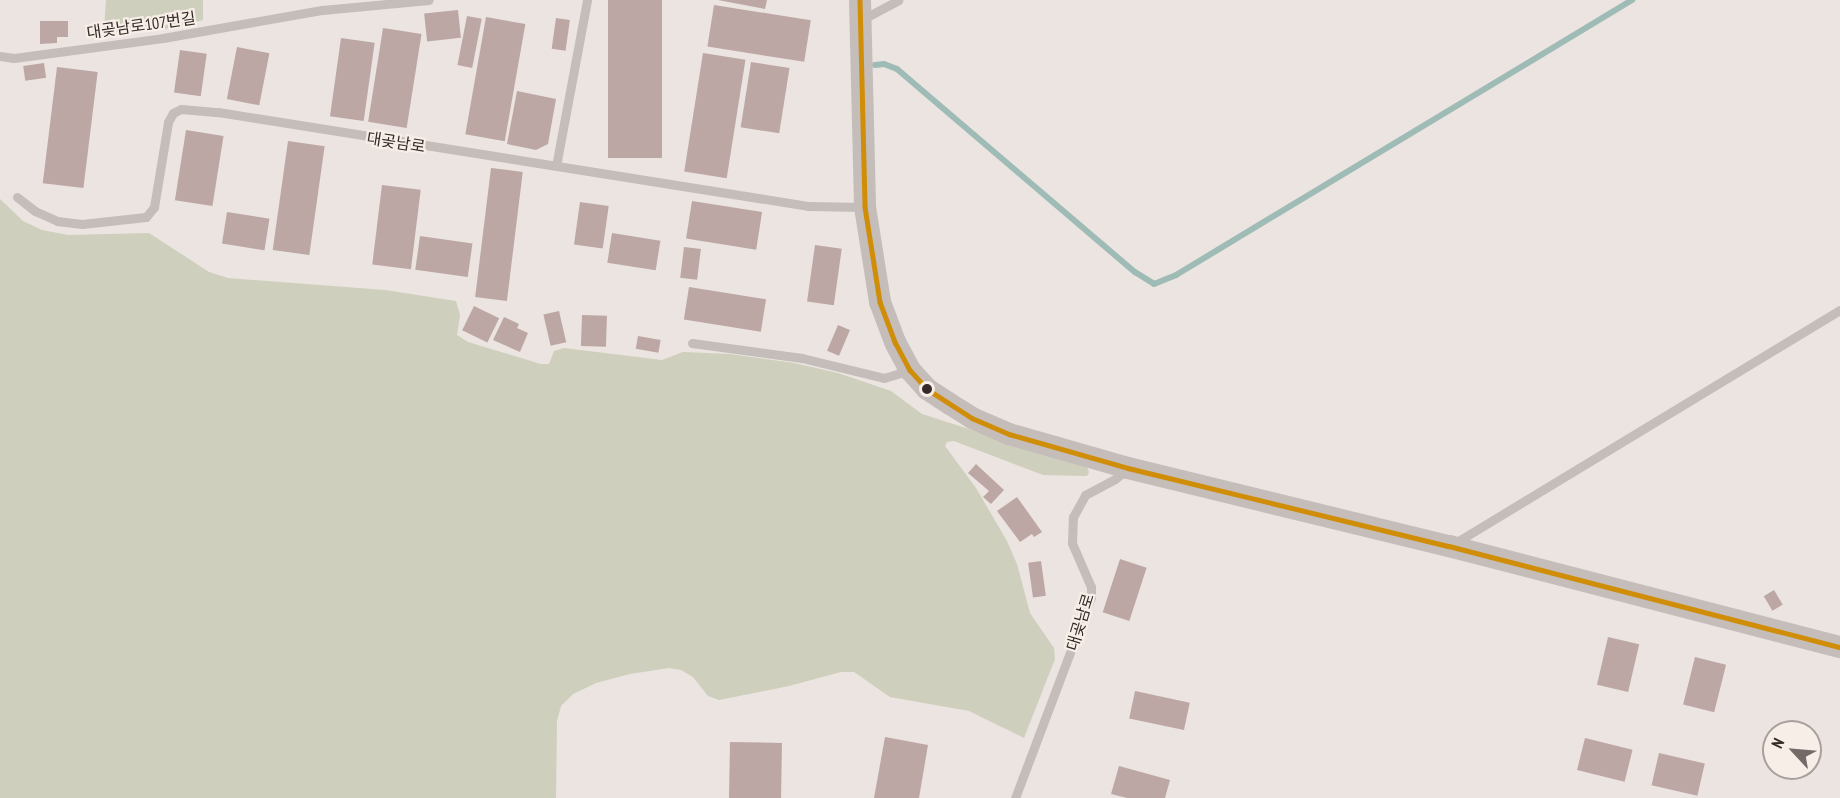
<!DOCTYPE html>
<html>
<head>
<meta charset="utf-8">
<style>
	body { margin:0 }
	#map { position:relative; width:1840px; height:798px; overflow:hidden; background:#ebe4e0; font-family:"PT Sans Narrow","Noto Sans KR",sans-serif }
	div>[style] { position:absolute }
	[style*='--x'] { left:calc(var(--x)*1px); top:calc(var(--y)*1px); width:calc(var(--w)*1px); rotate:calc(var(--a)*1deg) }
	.green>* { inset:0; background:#cecfbc }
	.stream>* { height:6px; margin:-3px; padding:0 3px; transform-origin:3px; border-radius:3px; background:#9fbbb6 }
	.building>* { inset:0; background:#bda7a4; transform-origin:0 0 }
	.service>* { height:9px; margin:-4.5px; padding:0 4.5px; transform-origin:4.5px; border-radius:4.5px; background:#c4bdba }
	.tertiary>* { height:22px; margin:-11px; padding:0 11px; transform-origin:11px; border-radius:11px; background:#c4bdba }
	.bus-1>* { height:4.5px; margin:-2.25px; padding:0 2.25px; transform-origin:2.25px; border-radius:2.25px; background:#d08d08 }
	.dots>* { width:16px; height:16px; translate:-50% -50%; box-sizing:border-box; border:3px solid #f7eee8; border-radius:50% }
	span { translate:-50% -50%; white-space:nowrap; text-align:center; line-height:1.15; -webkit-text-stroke:4.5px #f7eee8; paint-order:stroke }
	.street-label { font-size:16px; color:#342a28 }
	.north { position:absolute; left:1762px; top:720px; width:60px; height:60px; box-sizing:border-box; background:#f7eee8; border:2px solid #a9a09b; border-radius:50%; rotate:296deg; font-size:16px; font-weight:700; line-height:24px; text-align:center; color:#342a28 }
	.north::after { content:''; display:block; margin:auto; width:21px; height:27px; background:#746b68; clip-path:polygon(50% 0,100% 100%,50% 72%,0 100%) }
</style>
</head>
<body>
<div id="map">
	<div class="green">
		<i style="clip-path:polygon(106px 0,203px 0,203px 20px,172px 28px,115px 34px,104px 32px)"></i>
		<i style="clip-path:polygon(0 199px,23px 221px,42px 230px,68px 235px,149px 233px,209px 272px,228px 278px,385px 290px,456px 301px,460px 315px,457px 335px,468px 342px,541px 364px,549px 364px,554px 351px,564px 348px,662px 360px,683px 352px,730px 354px,794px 363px,838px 373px,891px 391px,922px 414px,1087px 467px,1089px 472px,1087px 476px,1043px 475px,954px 441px,947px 442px,945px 446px,976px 488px,1007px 541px,1017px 564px,1030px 613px,1054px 648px,1055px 659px,1024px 738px,969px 711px,890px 697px,854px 672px,841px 672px,789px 686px,719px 700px,708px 696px,693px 677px,681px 670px,669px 668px,630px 674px,596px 683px,573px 694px,561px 706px,557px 721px,556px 798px,0 798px)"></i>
	</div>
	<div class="stream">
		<i style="--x:875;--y:65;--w:9;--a:-6"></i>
		<i style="--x:884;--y:64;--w:14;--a:21"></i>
		<i style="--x:897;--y:69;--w:313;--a:40.5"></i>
		<i style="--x:1135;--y:272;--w:22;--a:32"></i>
		<i style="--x:1154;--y:284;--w:24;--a:-22"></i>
		<i style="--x:1176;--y:275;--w:533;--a:-31.09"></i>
	</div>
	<div class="building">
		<i style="left:608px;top:0;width:54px;height:158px"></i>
		<i style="clip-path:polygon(718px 0,767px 0,765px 9px)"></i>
		<i style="left:714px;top:5px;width:98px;height:42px;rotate:9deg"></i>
		<i style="left:458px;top:10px;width:28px;height:34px;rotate:84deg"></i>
		<i style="left:467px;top:16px;width:15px;height:50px;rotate:11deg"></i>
		<i style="left:486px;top:17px;width:40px;height:119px;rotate:10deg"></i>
		<i style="left:556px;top:18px;width:14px;height:31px;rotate:8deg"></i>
		<i style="clip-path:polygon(40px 21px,68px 21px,68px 37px,57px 37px,57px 43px,40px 44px)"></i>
		<i style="left:383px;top:28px;width:39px;height:95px;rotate:9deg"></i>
		<i style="left:341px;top:38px;width:34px;height:79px;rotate:8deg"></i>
		<i style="left:237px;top:47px;width:33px;height:53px;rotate:11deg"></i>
		<i style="left:180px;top:50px;width:27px;height:43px;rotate:8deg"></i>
		<i style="left:703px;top:53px;width:43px;height:120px;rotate:9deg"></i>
		<i style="left:751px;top:62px;width:39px;height:66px;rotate:9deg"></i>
		<i style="left:44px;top:63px;width:15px;height:21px;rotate:82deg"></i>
		<i style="left:57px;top:67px;width:41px;height:117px;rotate:7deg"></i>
		<i style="clip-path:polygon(517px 91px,556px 99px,548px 144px,536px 150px,507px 144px)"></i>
		<i style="left:186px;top:130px;width:38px;height:71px;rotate:9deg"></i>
		<i style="left:288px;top:141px;width:37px;height:110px;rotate:8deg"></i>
		<i style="left:491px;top:168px;width:32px;height:130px;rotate:7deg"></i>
		<i style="left:382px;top:185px;width:39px;height:80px;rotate:7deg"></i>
		<i style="left:692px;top:201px;width:71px;height:38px;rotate:9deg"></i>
		<i style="left:580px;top:202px;width:29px;height:43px;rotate:8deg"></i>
		<i style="left:227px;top:212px;width:43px;height:32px;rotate:9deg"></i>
		<i style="left:612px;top:233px;width:49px;height:30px;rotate:9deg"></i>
		<i style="left:420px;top:236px;width:53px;height:34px;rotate:8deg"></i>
		<i style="left:815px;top:245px;width:27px;height:57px;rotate:8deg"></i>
		<i style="left:684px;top:247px;width:17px;height:31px;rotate:7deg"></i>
		<i style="left:689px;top:287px;width:78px;height:33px;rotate:9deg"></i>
		<i style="left:474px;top:306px;width:28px;height:27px;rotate:26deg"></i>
		<i style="left:559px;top:311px;width:32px;height:16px;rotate:77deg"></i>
		<i style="left:582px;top:315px;width:25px;height:31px;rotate:2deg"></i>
		<i style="clip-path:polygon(504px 317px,519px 324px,517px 328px,528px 333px,520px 352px,493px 340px)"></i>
		<i style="left:838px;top:325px;width:13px;height:28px;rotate:23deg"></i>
		<i style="left:638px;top:336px;width:23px;height:13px;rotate:10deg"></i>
		<i style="clip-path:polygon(976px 464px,1004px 490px,991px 504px,983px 497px,989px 491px,968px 473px)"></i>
		<i style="clip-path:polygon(1017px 497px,1042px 532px,1034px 537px,1032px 534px,1020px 542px,997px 511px)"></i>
		<i style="left:1120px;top:559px;width:28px;height:56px;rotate:18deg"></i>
		<i style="left:1041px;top:561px;width:35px;height:13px;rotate:82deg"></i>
		<i style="left:1774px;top:590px;width:17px;height:12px;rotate:59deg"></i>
		<i style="left:1608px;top:637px;width:32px;height:49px;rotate:13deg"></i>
		<i style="left:1695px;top:657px;width:32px;height:49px;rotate:14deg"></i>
		<i style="left:1135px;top:691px;width:56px;height:28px;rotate:12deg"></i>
		<i style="clip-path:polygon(885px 737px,928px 745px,919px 798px,874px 798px)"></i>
		<i style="left:1585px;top:738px;width:49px;height:33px;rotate:14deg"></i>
		<i style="left:730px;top:742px;width:52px;height:56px;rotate:1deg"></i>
		<i style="left:1659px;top:753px;width:47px;height:33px;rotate:13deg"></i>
		<i style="clip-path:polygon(1119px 766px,1170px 780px,1165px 798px,1127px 798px,1111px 794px)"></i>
	</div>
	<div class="service">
		<i style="--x:863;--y:19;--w:40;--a:-28"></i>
		<i style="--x:0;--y:56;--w:14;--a:8"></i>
		<i style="--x:14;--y:58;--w:150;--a:-7.6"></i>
		<i style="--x:163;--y:38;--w:161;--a:-10"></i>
		<i style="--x:322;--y:10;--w:107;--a:-5.3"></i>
		<i style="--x:556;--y:166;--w:169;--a:-79.4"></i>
		<i style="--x:17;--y:197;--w:23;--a:38"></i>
		<i style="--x:35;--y:211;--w:24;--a:24"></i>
		<i style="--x:57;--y:221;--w:25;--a:7"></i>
		<i style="--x:82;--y:224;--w:64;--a:-6.2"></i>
		<i style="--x:146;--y:217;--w:13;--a:-51"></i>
		<i style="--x:154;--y:207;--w:86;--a:-80.6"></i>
		<i style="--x:168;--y:122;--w:10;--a:-61"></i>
		<i style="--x:173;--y:113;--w:9;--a:-27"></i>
		<i style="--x:181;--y:109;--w:37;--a:5"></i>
		<i style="--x:218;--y:112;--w:597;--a:9.05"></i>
		<i style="--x:808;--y:206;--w:57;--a:1"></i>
		<i style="--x:692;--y:343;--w:111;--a:7.8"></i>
		<i style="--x:802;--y:358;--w:84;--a:13.7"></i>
		<i style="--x:884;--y:378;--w:27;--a:-17"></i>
		<i style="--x:1455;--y:543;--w:450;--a:-31.2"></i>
		<i style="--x:1015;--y:798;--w:215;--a:-69.3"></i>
		<i style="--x:1091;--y:597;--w:10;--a:-90"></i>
		<i style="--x:1091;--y:587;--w:48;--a:-113.4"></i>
		<i style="--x:1072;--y:543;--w:26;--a:-88"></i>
		<i style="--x:1073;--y:517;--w:25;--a:-61"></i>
		<i style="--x:1085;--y:495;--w:34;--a:-28"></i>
		<i style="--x:1115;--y:479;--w:14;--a:-39"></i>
	</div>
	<div class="tertiary">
		<i style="--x:860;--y:0;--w:207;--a:88.6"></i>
		<i style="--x:865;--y:207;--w:96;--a:81"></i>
		<i style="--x:880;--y:302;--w:43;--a:69.4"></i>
		<i style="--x:895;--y:342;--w:32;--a:62"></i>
		<i style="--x:910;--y:370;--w:25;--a:48"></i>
		<i style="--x:927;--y:389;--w:27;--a:33"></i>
		<i style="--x:950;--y:404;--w:26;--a:32"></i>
		<i style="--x:972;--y:418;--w:40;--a:23.4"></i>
		<i style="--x:1009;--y:434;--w:124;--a:15.9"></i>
		<i style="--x:1128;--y:468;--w:330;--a:13.7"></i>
		<i style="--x:1449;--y:546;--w:404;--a:14.5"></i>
	</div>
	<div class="bus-1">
		<i style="--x:860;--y:0;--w:207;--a:88.6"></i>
		<i style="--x:865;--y:207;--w:96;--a:81"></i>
		<i style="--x:880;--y:302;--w:43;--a:69.4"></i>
		<i style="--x:895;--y:342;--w:32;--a:62"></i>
		<i style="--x:910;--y:370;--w:25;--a:48"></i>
		<i style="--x:927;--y:389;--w:54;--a:32.8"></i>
		<i style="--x:972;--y:418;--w:40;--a:23.4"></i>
		<i style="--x:1009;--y:434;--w:124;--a:15.9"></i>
		<i style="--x:1128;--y:468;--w:330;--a:13.7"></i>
		<i style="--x:1449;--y:546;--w:404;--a:14.5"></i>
	</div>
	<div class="dots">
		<i style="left:927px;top:389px;background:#342a28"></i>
	</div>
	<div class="street-label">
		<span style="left:141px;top:25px;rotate:-8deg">대곶남로107번길</span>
		<span style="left:396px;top:142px;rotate:9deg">대곶남로</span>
		<span style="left:1080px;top:622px;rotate:-73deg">대곶남로</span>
	</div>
	<div class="north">N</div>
</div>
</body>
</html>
